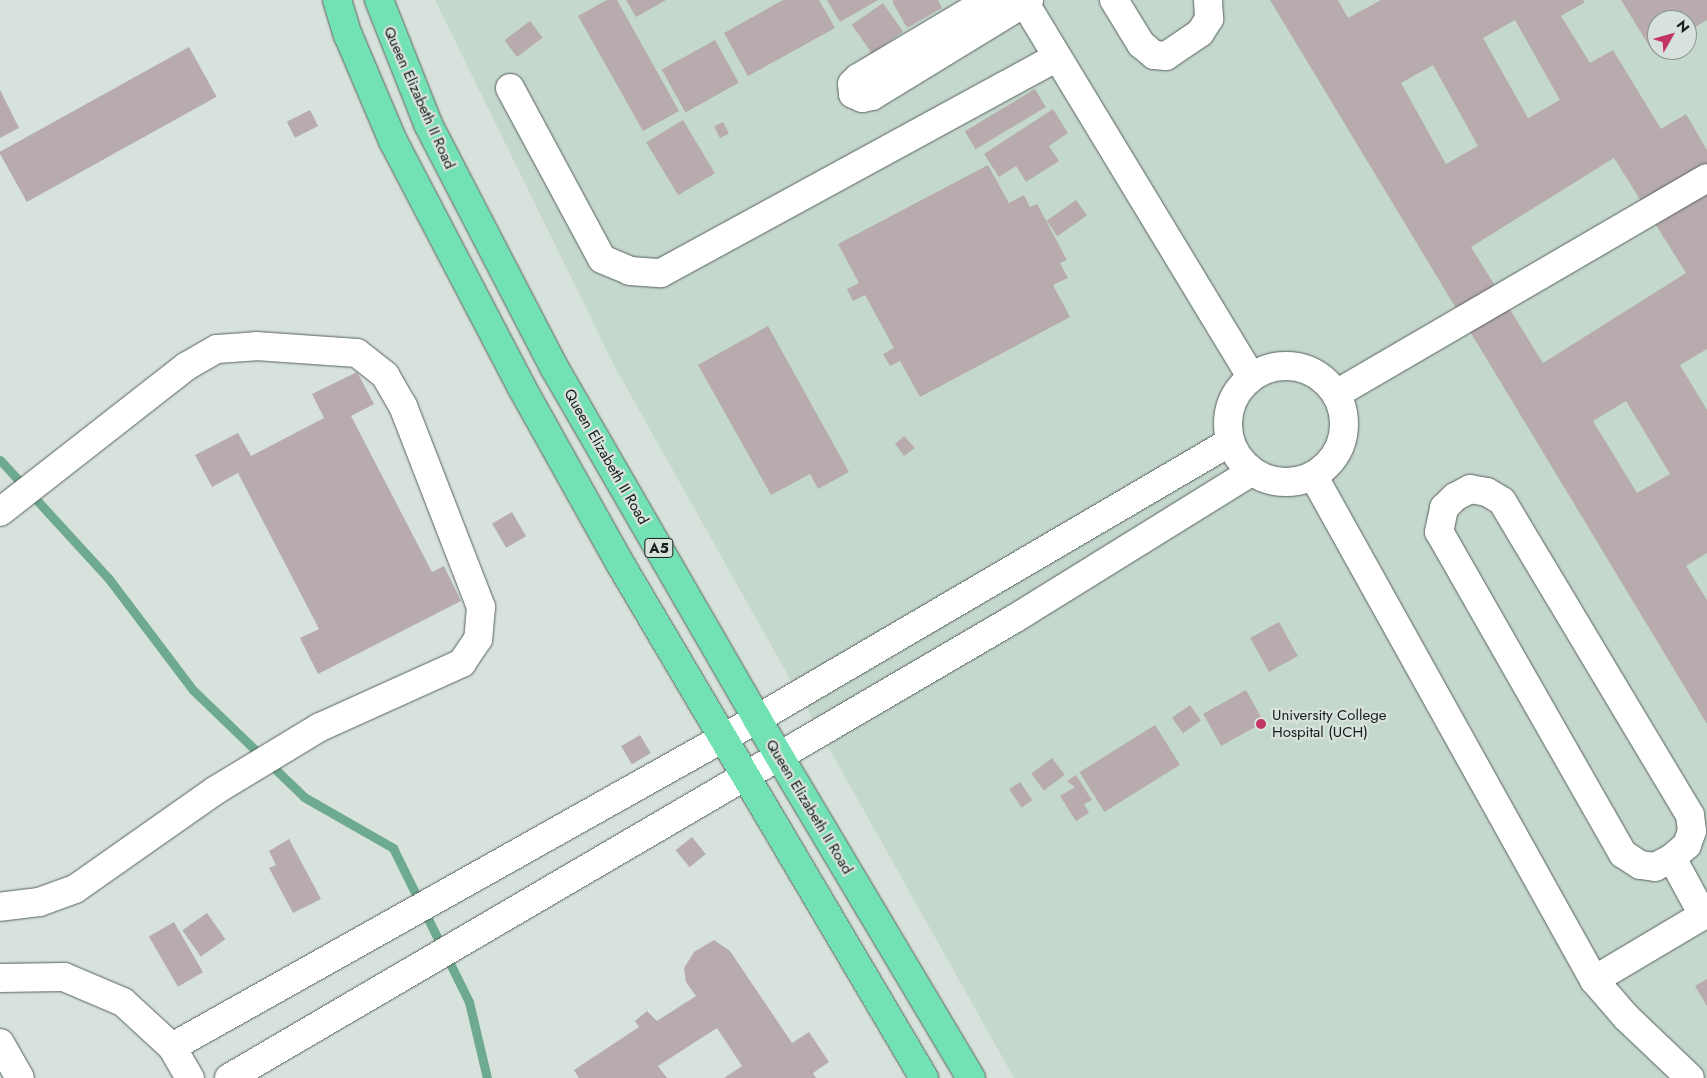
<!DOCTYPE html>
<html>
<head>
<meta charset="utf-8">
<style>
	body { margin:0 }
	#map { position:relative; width:1707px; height:1078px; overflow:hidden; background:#d7e2dc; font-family:Jost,sans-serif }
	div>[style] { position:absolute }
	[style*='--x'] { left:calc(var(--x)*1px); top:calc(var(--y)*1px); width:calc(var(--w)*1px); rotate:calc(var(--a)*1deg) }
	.built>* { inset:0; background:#c5d8ce }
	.stream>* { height:9px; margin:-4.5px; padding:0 4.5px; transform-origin:4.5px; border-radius:4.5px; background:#6daa8f }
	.building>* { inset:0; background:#b7abad; transform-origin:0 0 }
	.roads { filter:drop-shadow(0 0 1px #57615c) drop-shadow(0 0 1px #57615c) }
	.minor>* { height:28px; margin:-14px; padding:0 14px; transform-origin:14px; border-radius:14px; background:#fff }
	.minor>.ring { margin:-14px; padding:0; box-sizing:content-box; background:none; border:28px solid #fff; border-radius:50% }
	.highway>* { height:28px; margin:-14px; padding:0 14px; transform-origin:14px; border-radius:14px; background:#72e1b3 }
	.dots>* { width:14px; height:14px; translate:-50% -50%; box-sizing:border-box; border:2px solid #d7e2dc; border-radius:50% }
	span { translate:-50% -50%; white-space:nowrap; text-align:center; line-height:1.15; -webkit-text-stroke:4.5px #d7e2dc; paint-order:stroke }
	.shield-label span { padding:1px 4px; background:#d7e2dc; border:1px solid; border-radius:4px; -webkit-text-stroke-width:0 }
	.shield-label { font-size:14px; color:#191d1b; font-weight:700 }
	.street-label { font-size:15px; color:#191d1b }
	.poi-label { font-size:15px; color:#191d1b }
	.left { translate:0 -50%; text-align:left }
	.north { position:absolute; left:1647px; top:10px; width:50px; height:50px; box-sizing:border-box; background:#d7e2dc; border:1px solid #8b938f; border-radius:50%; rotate:52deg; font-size:14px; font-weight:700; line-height:20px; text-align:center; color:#191d1b }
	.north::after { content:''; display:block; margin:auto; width:18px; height:22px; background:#c33564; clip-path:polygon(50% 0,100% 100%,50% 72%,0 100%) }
</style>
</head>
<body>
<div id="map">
	<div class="built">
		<i style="clip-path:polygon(evenodd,435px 0,1707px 0,1707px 1078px,1014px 1078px,616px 369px,435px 0,1657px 20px,1687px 20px,1687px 50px,1657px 50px,1657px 20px)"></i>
	</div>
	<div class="stream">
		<i style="--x:0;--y:460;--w:161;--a:47.5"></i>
		<i style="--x:109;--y:579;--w:139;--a:52.9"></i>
		<i style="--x:193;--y:690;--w:154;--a:43.9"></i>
		<i style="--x:304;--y:797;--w:103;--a:29.8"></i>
		<i style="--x:393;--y:848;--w:172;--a:63.7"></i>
		<i style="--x:469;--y:1002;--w:78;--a:76.7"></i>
	</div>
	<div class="building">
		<i style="clip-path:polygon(607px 0,617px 0,679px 111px,643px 131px,578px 16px)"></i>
		<i style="clip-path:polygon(626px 0,666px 0,636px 17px)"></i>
		<i style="clip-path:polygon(783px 0,819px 0,835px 28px,748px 76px,724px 33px)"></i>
		<i style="clip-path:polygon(827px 0,878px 0,840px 22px)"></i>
		<i style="clip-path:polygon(895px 0,938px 0,942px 8px,907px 28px,892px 1px)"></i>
		<i style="clip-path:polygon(evenodd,1270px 0,1338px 0,1348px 18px,1381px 0,1583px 0,1585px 2px,1561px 16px,1590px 63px,1613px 50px,1661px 129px,1686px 114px,1707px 150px,1707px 349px,1680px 365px,1707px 410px,1707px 553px,1686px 566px,1707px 600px,1707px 724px,1270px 0,1515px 20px,1560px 100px,1528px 118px,1483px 38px,1515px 20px,1270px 0,1433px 65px,1478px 146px,1446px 164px,1401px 83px,1433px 65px,1270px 0,1614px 158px,1686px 273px,1543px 363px,1471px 247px,1614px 158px,1270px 0,1626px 401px,1670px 474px,1637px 493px,1593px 421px,1626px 401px)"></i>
		<i style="clip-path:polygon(1621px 0,1707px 0,1707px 20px,1687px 32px,1687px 20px,1657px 20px,1657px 50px,1653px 52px)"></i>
		<i style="left:883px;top:3px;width:35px;height:38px;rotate:55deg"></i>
		<i style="left:530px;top:21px;width:21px;height:32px;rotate:53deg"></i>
		<i style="left:715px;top:40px;width:49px;height:61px;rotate:61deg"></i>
		<i style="left:189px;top:47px;width:57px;height:217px;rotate:61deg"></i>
		<i style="left:1035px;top:89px;width:21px;height:82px;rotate:59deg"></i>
		<i style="clip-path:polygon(0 90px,19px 128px,0 138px)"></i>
		<i style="clip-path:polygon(1053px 109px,1068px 133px,1049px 146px,1059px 161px,1026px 182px,1016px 166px,999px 177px,984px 154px)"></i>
		<i style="left:310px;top:110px;width:18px;height:26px;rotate:63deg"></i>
		<i style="left:683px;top:120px;width:62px;height:43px;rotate:59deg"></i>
		<i style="left:723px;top:122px;width:13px;height:10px;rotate:63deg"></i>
		<i style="clip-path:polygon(988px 165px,1009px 203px,1024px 195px,1030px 207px,1037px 204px,1067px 260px,1060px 263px,1068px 278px,1053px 285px,1070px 317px,920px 397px,900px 361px,890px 366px,883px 354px,894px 348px,865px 295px,853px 301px,847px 289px,859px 283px,838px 244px)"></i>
		<i style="left:1076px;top:200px;width:19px;height:36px;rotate:55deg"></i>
		<i style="clip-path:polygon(768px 326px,849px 472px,818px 489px,810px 474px,771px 495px,698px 365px)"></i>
		<i style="clip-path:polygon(357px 372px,374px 404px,351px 416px,432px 572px,444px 566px,461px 601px,318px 674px,300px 638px,319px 629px,238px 473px,212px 487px,195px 455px,238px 433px,251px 456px,324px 418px,312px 394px)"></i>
		<i style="clip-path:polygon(904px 436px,915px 448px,904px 456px,895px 444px)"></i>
		<i style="left:512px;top:512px;width:28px;height:23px;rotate:60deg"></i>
		<i style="left:1279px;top:622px;width:39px;height:33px;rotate:61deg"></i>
		<i style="left:1246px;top:690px;width:37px;height:49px;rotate:61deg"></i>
		<i style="left:1190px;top:705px;width:19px;height:22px;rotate:55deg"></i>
		<i style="left:1155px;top:725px;width:47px;height:89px;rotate:58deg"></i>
		<i style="left:640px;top:735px;width:21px;height:22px;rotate:59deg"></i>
		<i style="left:1052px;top:758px;width:21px;height:26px;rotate:53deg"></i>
		<i style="clip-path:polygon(1076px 775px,1092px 800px,1084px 804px,1089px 813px,1076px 821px,1060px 796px,1075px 787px,1067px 781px)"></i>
		<i style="left:1020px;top:782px;width:22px;height:13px;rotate:56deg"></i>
		<i style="left:692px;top:837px;width:22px;height:21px;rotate:51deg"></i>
		<i style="clip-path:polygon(289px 839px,321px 899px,293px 913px,269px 868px,276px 865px,269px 851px)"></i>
		<i style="left:207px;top:913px;width:32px;height:30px;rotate:55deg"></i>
		<i style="left:174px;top:922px;width:58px;height:29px;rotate:60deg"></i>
		<i style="clip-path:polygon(714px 940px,730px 951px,792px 1043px,809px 1032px,829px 1062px,813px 1073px,816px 1078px,724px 1078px,742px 1066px,717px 1028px,658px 1066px,667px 1078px,579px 1078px,574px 1070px,639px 1027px,635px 1021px,647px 1011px,657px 1021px,696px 996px,686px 982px,684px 968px,694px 952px)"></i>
		<i style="clip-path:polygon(1707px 979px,1707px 1006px,1695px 986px)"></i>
	</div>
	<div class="roads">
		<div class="minor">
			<i style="--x:989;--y:0;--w:152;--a:149.2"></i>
			<i style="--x:858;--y:78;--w:8;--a:135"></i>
			<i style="--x:852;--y:84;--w:10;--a:84"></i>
			<i style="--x:853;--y:94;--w:10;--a:24"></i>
			<i style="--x:862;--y:98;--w:10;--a:-11"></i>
			<i style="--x:872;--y:96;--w:184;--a:-31.4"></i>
			<i style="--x:1023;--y:0;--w:441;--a:58.8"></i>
			<i style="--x:1114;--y:0;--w:52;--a:58.5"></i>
			<i style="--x:1141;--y:44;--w:17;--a:40"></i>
			<i style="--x:1154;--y:55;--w:12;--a:5"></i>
			<i style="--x:1166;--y:56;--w:41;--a:-34.1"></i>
			<i style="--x:1200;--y:33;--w:17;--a:-57"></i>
			<i style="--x:1209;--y:19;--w:19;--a:-93"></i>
			<i style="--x:510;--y:88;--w:194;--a:61.7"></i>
			<i style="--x:602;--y:259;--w:30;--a:23"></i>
			<i style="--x:630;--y:271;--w:31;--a:4"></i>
			<i style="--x:661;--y:273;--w:451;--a:-28.6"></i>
			<i class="ring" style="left:1228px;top:366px;width:88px;height:88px"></i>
			<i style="--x:1336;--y:394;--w:429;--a:-30.2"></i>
			<i style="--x:1314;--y:477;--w:576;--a:60.9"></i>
			<i style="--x:1594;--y:980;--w:49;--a:49.1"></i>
			<i style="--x:1626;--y:1017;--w:88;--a:43.6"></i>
			<i style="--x:1470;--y:489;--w:17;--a:10"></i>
			<i style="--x:1487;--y:492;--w:17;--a:31"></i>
			<i style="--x:1502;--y:501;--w:366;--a:59.1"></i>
			<i style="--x:1690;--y:815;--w:16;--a:83"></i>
			<i style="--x:1692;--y:831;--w:15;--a:110"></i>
			<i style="--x:1687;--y:845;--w:20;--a:139"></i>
			<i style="--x:1672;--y:858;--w:19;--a:152"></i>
			<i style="--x:1655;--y:867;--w:15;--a:-172"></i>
			<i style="--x:1640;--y:865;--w:20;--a:-147"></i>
			<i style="--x:1623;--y:854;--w:371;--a:-119.7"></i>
			<i style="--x:1439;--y:532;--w:25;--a:-78"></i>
			<i style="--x:1444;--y:508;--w:16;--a:-45"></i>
			<i style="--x:1455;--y:497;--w:17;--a:-28"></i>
			<i style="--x:0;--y:512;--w:237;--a:-38"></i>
			<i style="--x:187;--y:366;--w:34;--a:-30"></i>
			<i style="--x:217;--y:349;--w:39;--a:-4"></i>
			<i style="--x:256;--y:346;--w:101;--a:4"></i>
			<i style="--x:357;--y:353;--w:36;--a:38"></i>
			<i style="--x:385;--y:375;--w:36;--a:60"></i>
			<i style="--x:403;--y:406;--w:216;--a:68.8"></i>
			<i style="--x:481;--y:607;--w:32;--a:95"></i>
			<i style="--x:478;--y:639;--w:29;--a:124"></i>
			<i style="--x:462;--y:663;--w:156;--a:155.7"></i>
			<i style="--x:320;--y:727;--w:122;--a:148.8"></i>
			<i style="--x:216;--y:790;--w:172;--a:144.9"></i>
			<i style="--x:75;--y:889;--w:38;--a:160"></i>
			<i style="--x:39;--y:902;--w:39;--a:173"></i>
			<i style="--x:1672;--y:858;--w:65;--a:61.5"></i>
			<i style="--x:0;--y:978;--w:64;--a:-0.9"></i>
			<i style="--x:64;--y:977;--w:64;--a:23"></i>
			<i style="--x:123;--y:1002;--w:67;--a:42.6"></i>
			<i style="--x:172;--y:1047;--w:36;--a:60"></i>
			<i style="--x:1594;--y:980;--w:131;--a:-30.7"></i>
			<i style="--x:0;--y:1043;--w:40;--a:60.3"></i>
			<i style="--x:172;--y:1047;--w:671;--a:-29.28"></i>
			<i style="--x:757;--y:719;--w:548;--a:-30.35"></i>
			<i style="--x:229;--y:1078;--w:909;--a:-30.32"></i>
			<i style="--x:1014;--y:619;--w:279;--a:-31.8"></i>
		</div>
		<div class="highway">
			<i style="--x:337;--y:0;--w:37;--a:73"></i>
			<i style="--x:348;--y:35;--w:115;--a:67"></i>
			<i style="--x:393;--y:141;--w:279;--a:62.4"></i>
			<i style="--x:522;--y:388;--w:203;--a:60.8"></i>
			<i style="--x:621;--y:565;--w:596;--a:59.43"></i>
			<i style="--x:379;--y:0;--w:133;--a:68.4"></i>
			<i style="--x:428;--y:124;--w:274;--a:62.6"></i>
			<i style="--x:554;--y:367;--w:406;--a:60"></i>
			<i style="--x:757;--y:719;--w:418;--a:59.2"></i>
		</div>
	</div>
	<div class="dots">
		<i style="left:1261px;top:724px;background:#c33564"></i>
	</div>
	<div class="shield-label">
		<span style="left:659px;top:548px">A5</span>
	</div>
	<div class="street-label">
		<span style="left:419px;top:98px;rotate:66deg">Queen Elizabeth II Road</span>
		<span style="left:606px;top:457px;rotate:60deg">Queen Elizabeth II Road</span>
		<span style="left:809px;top:807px;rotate:59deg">Queen Elizabeth II Road</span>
	</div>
	<div class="poi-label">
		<span class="left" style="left:1272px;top:724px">University College<br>Hospital (UCH)</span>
	</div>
	<div class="north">N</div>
</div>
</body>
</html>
